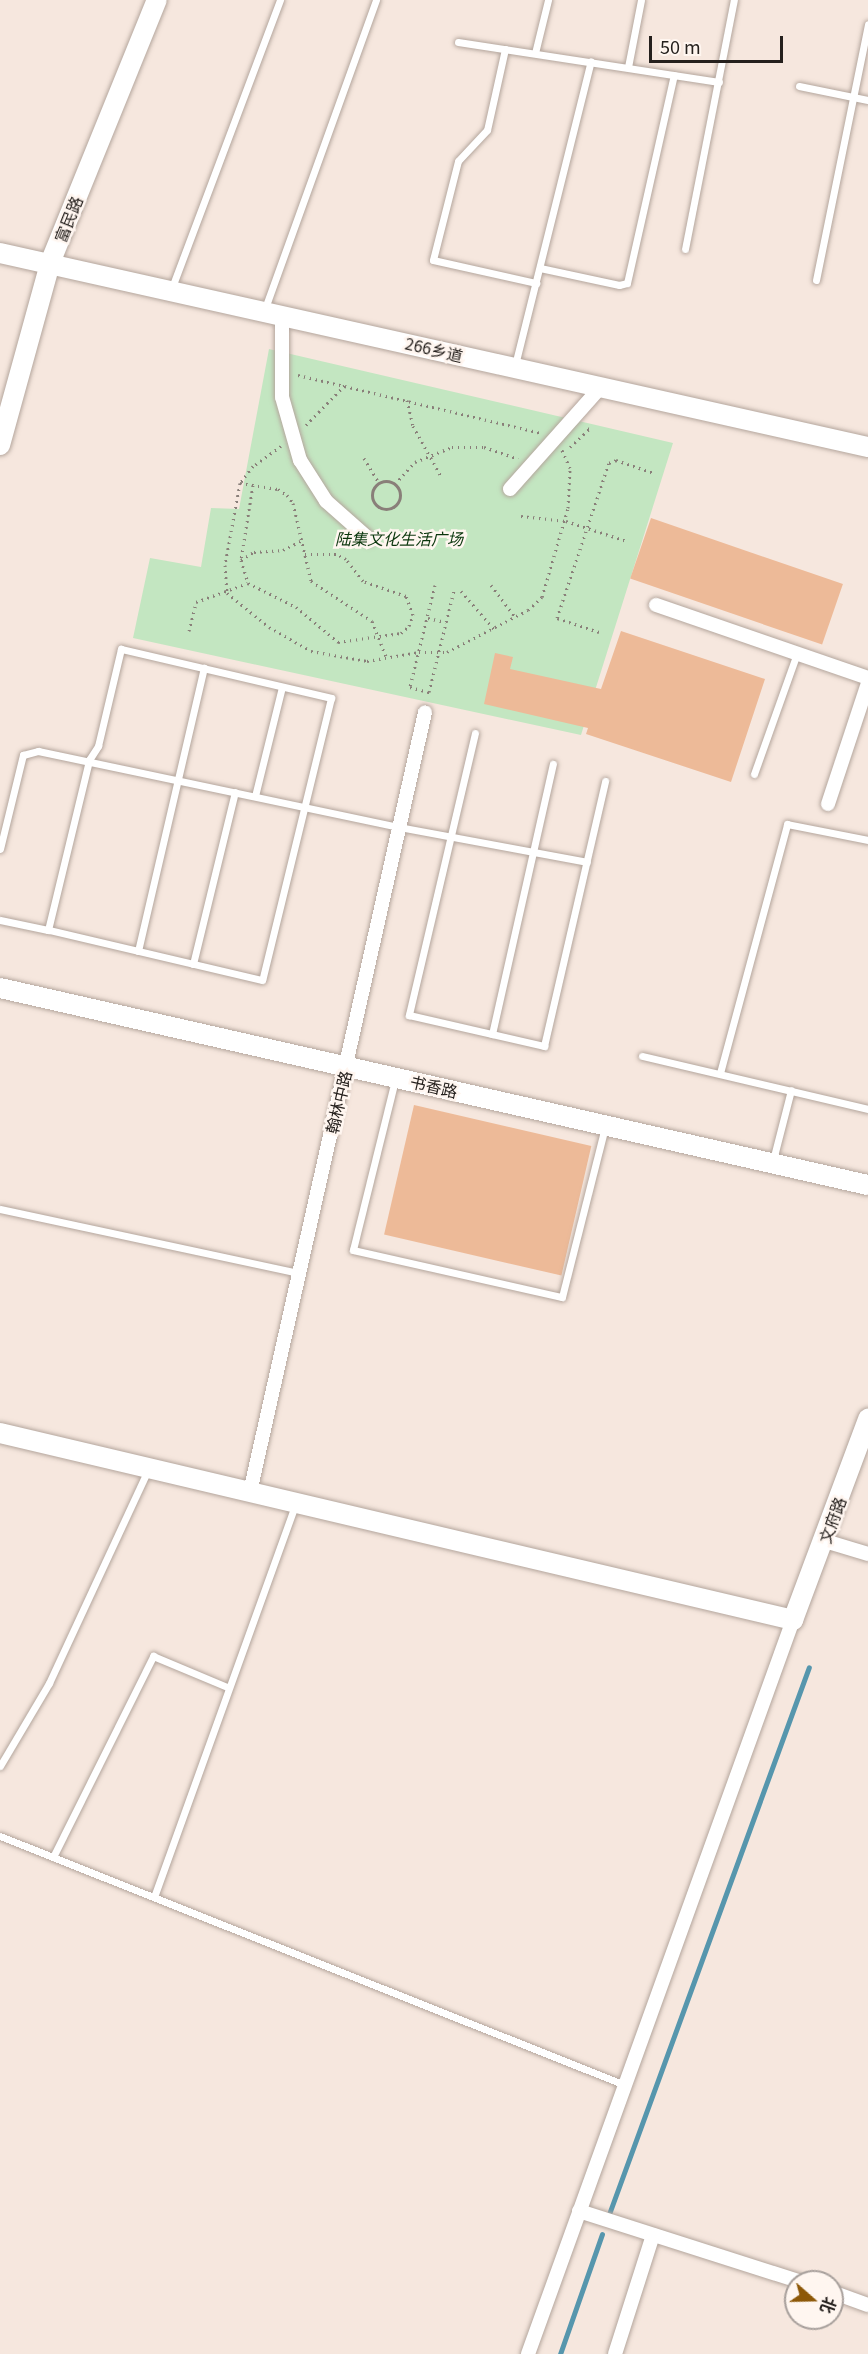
<!DOCTYPE html>
<html>
<head>
<meta charset="utf-8">
<style>
	body { margin:0 }
	#map { position:relative; width:868px; height:2354px; overflow:hidden; background:#f6e7de; font-family:Georgia,"Noto Sans SC",serif }
	div>[style] { position:absolute }
	[style*='--x'] { left:calc(var(--x)*1px); top:calc(var(--y)*1px); width:calc(var(--w)*1px); rotate:calc(var(--a)*1deg) }
	.green>* { inset:0; background:#c3e6c1 }
	.stream>* { height:5px; margin:-2.5px; padding:0 2.5px; transform-origin:2.5px; border-radius:2.5px; background:#5696ad }
	.building>* { inset:0; background:#edba98; transform-origin:0 0 }
	.path>* { height:3px; margin-top:-1.5px; transform-origin:0; background:repeating-linear-gradient(90deg,#897f79 0 1.5px,transparent 0 6px) }
	.path>.ring { margin:-1.5px; padding:0; box-sizing:content-box; background:none; border:3px solid #897f79; border-radius:50% }
	.roads { filter:drop-shadow(0 0 2px #b4a69d) drop-shadow(0 0 2px #b4a69d) }
	.lane>* { height:7px; margin:-3.5px; padding:0 3.5px; transform-origin:3.5px; border-radius:3.5px; background:#fff }
	.street>* { height:14px; margin:-7px; padding:0 7px; transform-origin:7px; border-radius:7px; background:#fff }
	.secondary>* { height:20px; margin:-10px; padding:0 10px; transform-origin:10px; border-radius:10px; background:#fff }
	span { translate:-50% -50%; white-space:nowrap; text-align:center; line-height:1.15; -webkit-text-stroke:5px #fff6f0; paint-order:stroke }
	.street-label { font-size:16px; color:#25201d }
	.park-label { font-size:16px; color:#0a360c; font-style:italic }
	.north { position:absolute; left:784px; top:2270px; width:60px; height:60px; box-sizing:border-box; background:#fff6f0; border:2px solid #a8a09c; border-radius:50%; rotate:110deg; font-size:16px; font-weight:700; line-height:24px; text-align:center; color:#25201d }
	.north::after { content:''; display:block; margin:auto; width:21px; height:27px; background:#8d5808; clip-path:polygon(50% 0,100% 100%,50% 72%,0 100%) }
	.scale { position:absolute; left:649px; top:36px; width:134px; height:27px; box-sizing:border-box; border:3px solid #25201d; border-top:0; padding-left:8px; font-size:18px; line-height:21px; white-space:nowrap; color:#25201d; -webkit-text-stroke:4px #fff6f0; paint-order:stroke }
</style>
</head>
<body>
<div id="map">
	<div class="green">
		<i style="clip-path:polygon(269px 349px,673px 443px,581px 735px,133px 638px,150px 558px,201px 567px,211px 508px,239px 509px)"></i>
	</div>
	<div class="stream">
		<i style="--x:609;--y:2214;--w:582;--a:-69.92"></i>
		<i style="--x:560;--y:2354;--w:127;--a:-70.7"></i>
	</div>
	<div class="building">
		<i style="left:651px;top:518px;width:203px;height:64px;rotate:19deg"></i>
		<i style="clip-path:polygon(621px 631px,765px 679px,731px 782px,586px 734px,588px 728px,484px 704px,495px 653px,513px 657px,510px 669px,601px 689px)"></i>
		<i style="left:414px;top:1105px;width:182px;height:133px;rotate:13deg"></i>
	</div>
	<div class="path">
		<i style="--x:298;--y:375;--w:251;--a:13.4"></i>
		<i style="--x:407;--y:400;--w:27;--a:77"></i>
		<i style="--x:413;--y:426;--w:57;--a:60.8"></i>
		<i style="--x:306;--y:425;--w:56;--a:-45.7"></i>
		<i style="--x:281;--y:446;--w:34;--a:144"></i>
		<i style="--x:253;--y:466;--w:21;--a:127"></i>
		<i style="--x:240;--y:483;--w:83;--a:100.4"></i>
		<i style="--x:225;--y:565;--w:28;--a:86"></i>
		<i style="--x:227;--y:593;--w:54;--a:39"></i>
		<i style="--x:269;--y:627;--w:48;--a:29.7"></i>
		<i style="--x:311;--y:651;--w:57;--a:10.1"></i>
		<i style="--x:367;--y:661;--w:53;--a:-9.8"></i>
		<i style="--x:419;--y:652;--w:28;--a:0"></i>
		<i style="--x:447;--y:652;--w:91;--a:-27.4"></i>
		<i style="--x:528;--y:610;--w:19;--a:-43"></i>
		<i style="--x:542;--y:597;--w:93;--a:-73.7"></i>
		<i style="--x:568;--y:508;--w:40;--a:-87.1"></i>
		<i style="--x:570;--y:468;--w:20;--a:-114"></i>
		<i style="--x:570;--y:447;--w:26;--a:-43"></i>
		<i style="--x:589;--y:429;--w:5;--a:-158"></i>
		<i style="--x:364;--y:458;--w:29;--a:59"></i>
		<i class="ring" style="left:372px;top:481px;width:25px;height:25px"></i>
		<i style="--x:240;--y:483;--w:38;--a:9"></i>
		<i style="--x:278;--y:489;--w:11;--a:34"></i>
		<i style="--x:287;--y:495;--w:10;--a:53"></i>
		<i style="--x:293;--y:503;--w:80;--a:77"></i>
		<i style="--x:311;--y:581;--w:73;--a:33.3"></i>
		<i style="--x:372;--y:621;--w:41;--a:68.5"></i>
		<i style="--x:395;--y:484;--w:30;--a:-48"></i>
		<i style="--x:415;--y:462;--w:40;--a:-22"></i>
		<i style="--x:452;--y:447;--w:32;--a:0"></i>
		<i style="--x:484;--y:447;--w:36;--a:19"></i>
		<i style="--x:253;--y:485;--w:76;--a:99.1"></i>
		<i style="--x:241;--y:560;--w:24;--a:73"></i>
		<i style="--x:248;--y:583;--w:54;--a:26.6"></i>
		<i style="--x:296;--y:607;--w:55;--a:39.8"></i>
		<i style="--x:338;--y:642;--w:64;--a:-8.1"></i>
		<i style="--x:401;--y:633;--w:11;--a:-41"></i>
		<i style="--x:409;--y:626;--w:12;--a:-70"></i>
		<i style="--x:413;--y:615;--w:20;--a:-110"></i>
		<i style="--x:406;--y:596;--w:46;--a:-160.8"></i>
		<i style="--x:363;--y:581;--w:28;--a:-128"></i>
		<i style="--x:346;--y:559;--w:11;--a:-153"></i>
		<i style="--x:336;--y:554;--w:33;--a:180"></i>
		<i style="--x:521;--y:516;--w:45;--a:6.3"></i>
		<i style="--x:566;--y:521;--w:64;--a:18.2"></i>
		<i style="--x:241;--y:560;--w:15;--a:-32"></i>
		<i style="--x:254;--y:552;--w:29;--a:-4"></i>
		<i style="--x:283;--y:550;--w:20;--a:-27"></i>
		<i style="--x:435;--y:585;--w:105;--a:103.8"></i>
		<i style="--x:410;--y:687;--w:20;--a:15"></i>
		<i style="--x:429;--y:692;--w:105;--a:-76.2"></i>
		<i style="--x:491;--y:585;--w:40;--a:53"></i>
		<i style="--x:461;--y:591;--w:50;--a:49"></i>
		<i style="--x:428;--y:618;--w:18;--a:13"></i>
		<i style="--x:189;--y:631;--w:30;--a:-76"></i>
		<i style="--x:196;--y:602;--w:55;--a:-20.1"></i>
		<i style="--x:599;--y:632;--w:44;--a:-161.6"></i>
		<i style="--x:557;--y:618;--w:163;--a:-71.5"></i>
		<i style="--x:609;--y:463;--w:8;--a:-23"></i>
		<i style="--x:616;--y:460;--w:40;--a:18.9"></i>
	</div>
	<div class="roads">
		<div class="lane">
			<i style="--x:458;--y:42;--w:264;--a:8.7"></i>
			<i style="--x:505;--y:49;--w:83;--a:102.5"></i>
			<i style="--x:487;--y:130;--w:42;--a:133.1"></i>
			<i style="--x:458;--y:161;--w:102;--a:104.2"></i>
			<i style="--x:433;--y:260;--w:106;--a:12.6"></i>
			<i style="--x:535;--y:53;--w:55;--a:-76.2"></i>
			<i style="--x:628;--y:67;--w:68;--a:-79"></i>
			<i style="--x:799;--y:86;--w:70;--a:11.5"></i>
			<i style="--x:685;--y:249;--w:254;--a:-78.9"></i>
			<i style="--x:540;--y:268;--w:81;--a:12.1"></i>
			<i style="--x:619;--y:285;--w:8;--a:-14"></i>
			<i style="--x:627;--y:283;--w:213;--a:-77.3"></i>
			<i style="--x:816;--y:280;--w:261;--a:-78.5"></i>
			<i style="--x:171;--y:290;--w:310;--a:-69.4"></i>
			<i style="--x:264;--y:311;--w:331;--a:-70.2"></i>
			<i style="--x:515;--y:365;--w:313;--a:-76"></i>
			<i style="--x:121;--y:649;--w:216;--a:13.1"></i>
			<i style="--x:331;--y:698;--w:290;--a:103.7"></i>
			<i style="--x:262;--y:980;--w:220;--a:-166.8"></i>
			<i style="--x:48;--y:930;--w:175;--a:-76.4"></i>
			<i style="--x:89;--y:760;--w:17;--a:-57"></i>
			<i style="--x:98;--y:746;--w:100;--a:-76.7"></i>
			<i style="--x:475;--y:733;--w:290;--a:103.2"></i>
			<i style="--x:409;--y:1015;--w:139;--a:12.9"></i>
			<i style="--x:544;--y:1046;--w:272;--a:-77"></i>
			<i style="--x:754;--y:774;--w:128;--a:-70.4"></i>
			<i style="--x:255;--y:796;--w:112;--a:-76.1"></i>
			<i style="--x:0;--y:849;--w:97;--a:-76.3"></i>
			<i style="--x:23;--y:755;--w:16;--a:-15"></i>
			<i style="--x:38;--y:751;--w:369;--a:11.9"></i>
			<i style="--x:399;--y:827;--w:191;--a:10.5"></i>
			<i style="--x:0;--y:920;--w:49;--a:11.8"></i>
			<i style="--x:138;--y:951;--w:291;--a:-76.9"></i>
			<i style="--x:193;--y:964;--w:177;--a:-76.3"></i>
			<i style="--x:492;--y:1034;--w:277;--a:-77.3"></i>
			<i style="--x:642;--y:1056;--w:232;--a:13.2"></i>
			<i style="--x:720;--y:1073;--w:258;--a:-74.9"></i>
			<i style="--x:787;--y:824;--w:83;--a:11.2"></i>
			<i style="--x:395;--y:1080;--w:175;--a:103.9"></i>
			<i style="--x:353;--y:1250;--w:214;--a:12.7"></i>
			<i style="--x:562;--y:1297;--w:175;--a:-75.8"></i>
			<i style="--x:773;--y:1160;--w:72;--a:-75.6"></i>
			<i style="--x:0;--y:1209;--w:306;--a:12.1"></i>
			<i style="--x:0;--y:1766;--w:96;--a:-59.4"></i>
			<i style="--x:49;--y:1683;--w:235;--a:-65.1"></i>
			<i style="--x:0;--y:1836;--w:673;--a:21.72"></i>
			<i style="--x:53;--y:1857;--w:225;--a:-63.5"></i>
			<i style="--x:153;--y:1656;--w:80;--a:22.7"></i>
			<i style="--x:154;--y:1897;--w:417;--a:-70.2"></i>
		</div>
		<div class="street">
			<i style="--x:282;--y:315;--w:82;--a:90"></i>
			<i style="--x:282;--y:397;--w:66;--a:74.1"></i>
			<i style="--x:300;--y:460;--w:49;--a:57.6"></i>
			<i style="--x:326;--y:501;--w:57;--a:41.5"></i>
			<i style="--x:510;--y:489;--w:137;--a:-48.3"></i>
			<i style="--x:656;--y:605;--w:224;--a:19"></i>
			<i style="--x:828;--y:804;--w:127;--a:-71.7"></i>
			<i style="--x:250;--y:1492;--w:799;--a:-77.35"></i>
			<i style="--x:825;--y:1541;--w:45;--a:16.8"></i>
			<i style="--x:579;--y:2211;--w:234;--a:17.7"></i>
			<i style="--x:832;--y:2292;--w:38;--a:20"></i>
			<i style="--x:528;--y:2354;--w:780;--a:-70.15"></i>
			<i style="--x:615;--y:2354;--w:125;--a:-72.3"></i>
		</div>
		<div class="secondary">
			<i style="--x:0;--y:253;--w:889;--a:12.6"></i>
			<i style="--x:0;--y:445;--w:189;--a:-74.6"></i>
			<i style="--x:50;--y:263;--w:284;--a:-67.9"></i>
			<i style="--x:0;--y:988;--w:890;--a:12.79"></i>
			<i style="--x:0;--y:1433;--w:815;--a:13.27"></i>
			<i style="--x:793;--y:1620;--w:215;--a:-69.5"></i>
		</div>
	</div>
	<div class="street-label">
		<span style="left:68px;top:219px;rotate:-68deg">富民路</span>
		<span style="left:434px;top:349px;rotate:13deg">266乡道</span>
		<span style="left:434px;top:1086px;rotate:13deg">书香路</span>
		<span style="left:338px;top:1102px;rotate:-77deg">翰林中路</span>
		<span style="left:832px;top:1520px;rotate:-70deg">文府路</span>
	</div>
	<div class="park-label">
		<span style="left:399px;top:538px">陆集文化生活广场</span>
	</div>
	<div class="north">北</div>
	<div class="scale">50 m</div>
</div>
</body>
</html>
